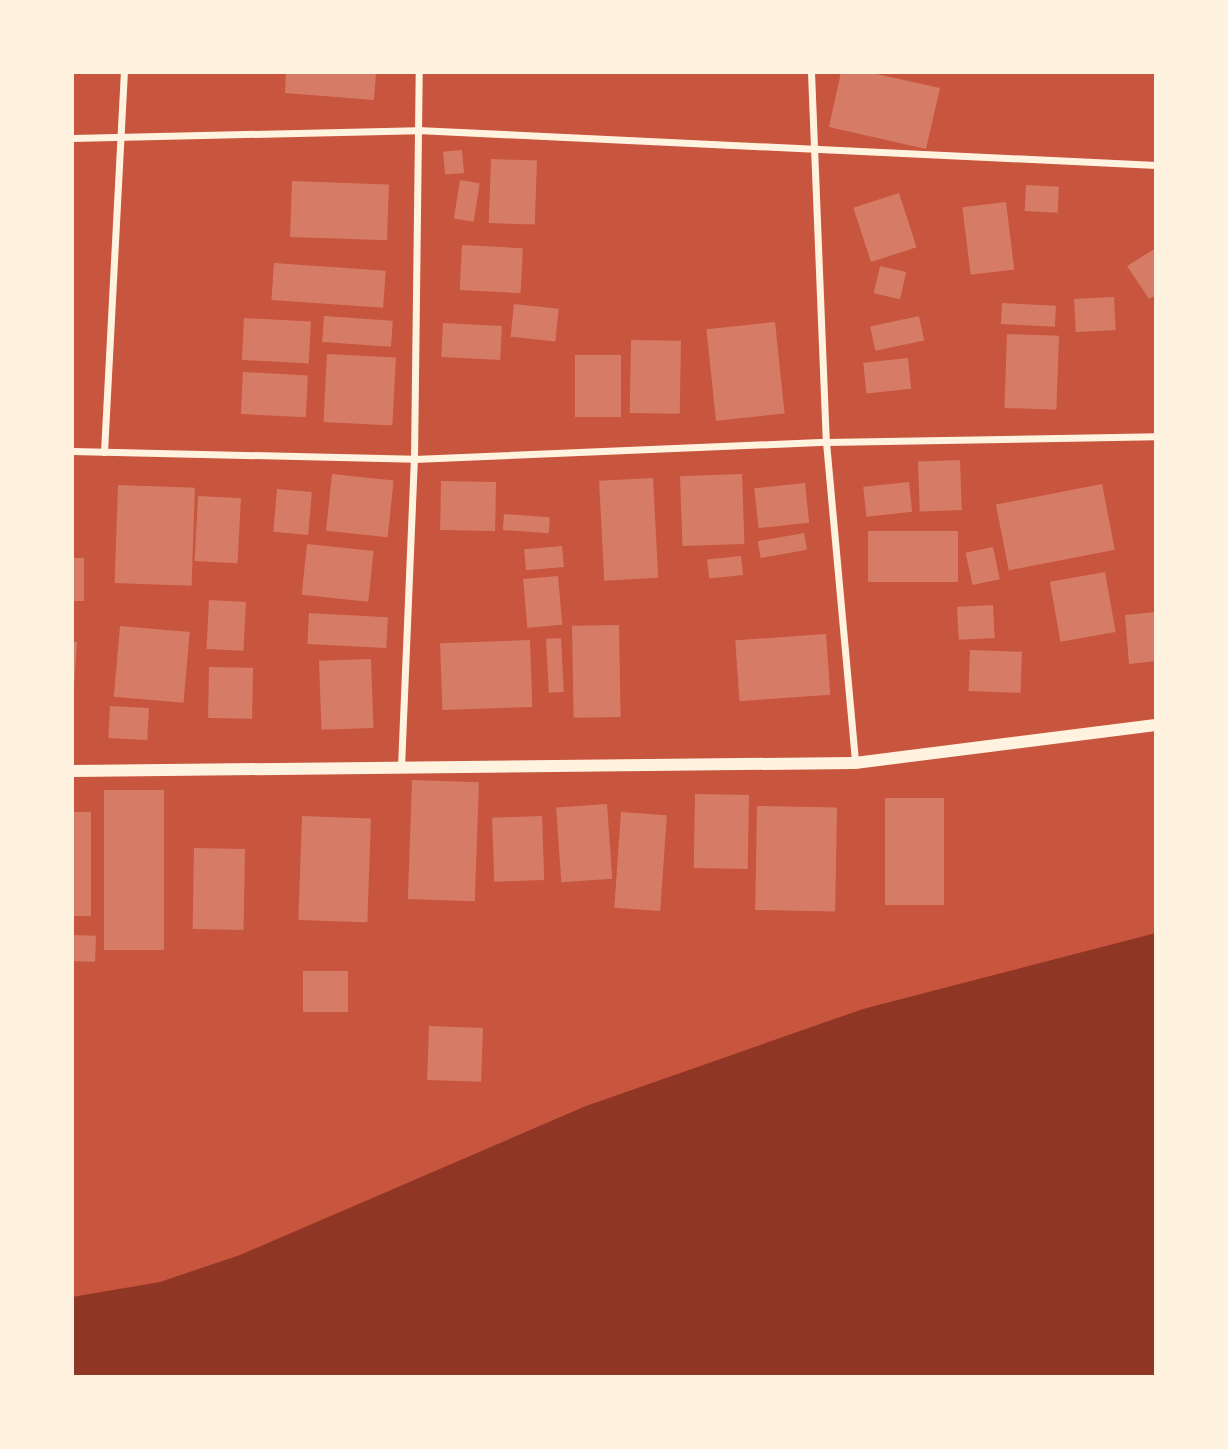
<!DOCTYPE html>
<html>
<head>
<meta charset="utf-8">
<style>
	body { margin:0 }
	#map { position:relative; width:1228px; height:1449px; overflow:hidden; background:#c8553d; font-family:"Playfair Display",serif }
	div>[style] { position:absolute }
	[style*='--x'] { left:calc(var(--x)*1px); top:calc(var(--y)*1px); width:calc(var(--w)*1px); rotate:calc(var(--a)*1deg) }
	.water>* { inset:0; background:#8f3625 }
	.building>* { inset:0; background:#d67c66; transform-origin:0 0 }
	.minor>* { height:7px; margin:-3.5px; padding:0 3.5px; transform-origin:3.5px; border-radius:3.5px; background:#fff3e0 }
	.tertiary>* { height:12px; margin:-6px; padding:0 6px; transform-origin:6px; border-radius:6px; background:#fff3e0 }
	span { translate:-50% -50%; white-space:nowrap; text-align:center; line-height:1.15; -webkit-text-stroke:7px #fff3e0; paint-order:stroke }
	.frame { position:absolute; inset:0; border:74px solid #fff3e0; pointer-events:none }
</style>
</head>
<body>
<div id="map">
	<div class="water">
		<i style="clip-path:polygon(1156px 933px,1156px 1377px,72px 1377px,72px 1297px,160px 1282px,240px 1255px,586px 1106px,863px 1009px)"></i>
	</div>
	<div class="building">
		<i style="clip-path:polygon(286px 72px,376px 72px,374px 100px,285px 93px)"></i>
		<i style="clip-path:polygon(841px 72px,867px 72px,940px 88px,926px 149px,829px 127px)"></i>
		<i style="left:462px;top:150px;width:23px;height:19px;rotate:85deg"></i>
		<i style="left:491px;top:159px;width:46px;height:64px;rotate:2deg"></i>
		<i style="left:460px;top:180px;width:20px;height:39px;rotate:9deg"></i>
		<i style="left:292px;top:181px;width:97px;height:56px;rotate:2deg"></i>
		<i style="left:1026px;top:185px;width:33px;height:26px;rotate:3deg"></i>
		<i style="left:899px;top:193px;width:57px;height:48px;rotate:72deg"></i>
		<i style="left:1006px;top:202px;width:68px;height:44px;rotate:83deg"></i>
		<i style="left:462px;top:245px;width:61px;height:45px;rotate:3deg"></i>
		<i style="clip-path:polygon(1156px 248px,1156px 295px,1149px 299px,1127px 266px)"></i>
		<i style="left:274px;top:263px;width:112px;height:37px;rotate:4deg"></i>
		<i style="left:880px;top:266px;width:27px;height:28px;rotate:13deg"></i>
		<i style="left:1114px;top:297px;width:33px;height:40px;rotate:87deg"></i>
		<i style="left:1002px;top:303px;width:54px;height:21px;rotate:3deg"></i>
		<i style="left:514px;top:304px;width:45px;height:33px;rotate:6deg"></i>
		<i style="left:324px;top:316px;width:69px;height:26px;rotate:4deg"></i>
		<i style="left:919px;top:316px;width:25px;height:50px;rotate:78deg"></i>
		<i style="left:244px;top:318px;width:67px;height:42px;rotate:3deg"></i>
		<i style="left:775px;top:322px;width:92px;height:69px;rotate:84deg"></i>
		<i style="left:443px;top:323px;width:59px;height:34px;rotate:3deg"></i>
		<i style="left:1007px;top:334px;width:52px;height:74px;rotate:2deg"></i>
		<i style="left:631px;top:340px;width:50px;height:73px;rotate:1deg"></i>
		<i style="left:327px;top:354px;width:69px;height:68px;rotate:3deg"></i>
		<i style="left:575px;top:355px;width:46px;height:62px"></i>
		<i style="left:908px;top:358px;width:31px;height:45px;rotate:84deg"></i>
		<i style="left:243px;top:372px;width:65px;height:42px;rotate:3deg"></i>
		<i style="left:960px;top:460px;width:50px;height:42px;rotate:88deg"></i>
		<i style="left:332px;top:474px;width:62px;height:57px;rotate:6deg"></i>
		<i style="left:742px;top:474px;width:70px;height:62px;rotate:88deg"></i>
		<i style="left:653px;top:478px;width:100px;height:54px;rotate:87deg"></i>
		<i style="left:441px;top:481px;width:55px;height:49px;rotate:1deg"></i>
		<i style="left:909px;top:482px;width:30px;height:46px;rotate:84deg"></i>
		<i style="left:805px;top:483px;width:40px;height:51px;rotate:84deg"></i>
		<i style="left:1102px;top:484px;width:67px;height:108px;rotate:79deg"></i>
		<i style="left:118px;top:485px;width:77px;height:98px;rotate:2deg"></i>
		<i style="left:277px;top:489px;width:35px;height:43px;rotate:5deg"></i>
		<i style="left:198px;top:496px;width:43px;height:65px;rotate:3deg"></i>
		<i style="left:504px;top:514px;width:46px;height:16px;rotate:4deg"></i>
		<i style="left:868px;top:531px;width:90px;height:51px"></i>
		<i style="left:804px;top:533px;width:17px;height:47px;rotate:80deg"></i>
		<i style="left:307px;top:544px;width:67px;height:51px;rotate:6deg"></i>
		<i style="left:562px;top:546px;width:21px;height:38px;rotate:85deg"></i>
		<i style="left:993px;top:547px;width:33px;height:28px;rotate:78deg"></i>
		<i style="left:741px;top:556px;width:19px;height:34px;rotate:84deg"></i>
		<i style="left:72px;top:558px;width:12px;height:43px"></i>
		<i style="left:1105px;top:572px;width:61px;height:56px;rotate:80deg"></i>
		<i style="left:558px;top:576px;width:49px;height:35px;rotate:85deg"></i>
		<i style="left:209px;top:600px;width:37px;height:49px;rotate:3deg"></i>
		<i style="left:993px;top:605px;width:33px;height:36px;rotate:87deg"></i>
		<i style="clip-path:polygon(1156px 612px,1156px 661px,1129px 664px,1125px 615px)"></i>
		<i style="left:309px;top:613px;width:79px;height:31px;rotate:3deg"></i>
		<i style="left:619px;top:625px;width:92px;height:47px;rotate:89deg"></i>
		<i style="left:120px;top:626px;width:70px;height:71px;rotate:5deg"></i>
		<i style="left:826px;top:634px;width:61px;height:91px;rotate:86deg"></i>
		<i style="left:561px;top:638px;width:54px;height:15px;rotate:87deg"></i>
		<i style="left:530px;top:640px;width:67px;height:90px;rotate:88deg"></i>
		<i style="clip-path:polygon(72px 642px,77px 642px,74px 689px,72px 689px)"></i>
		<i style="left:970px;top:650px;width:52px;height:41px;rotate:2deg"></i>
		<i style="left:371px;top:659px;width:69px;height:52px;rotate:88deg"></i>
		<i style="left:209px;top:667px;width:44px;height:51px;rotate:1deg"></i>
		<i style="left:110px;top:706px;width:39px;height:32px;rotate:3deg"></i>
		<i style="left:412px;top:780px;width:67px;height:119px;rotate:2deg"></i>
		<i style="left:104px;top:790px;width:60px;height:160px"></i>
		<i style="left:695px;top:794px;width:54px;height:74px;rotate:1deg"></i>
		<i style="left:885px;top:798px;width:59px;height:107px"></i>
		<i style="left:607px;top:804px;width:75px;height:51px;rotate:86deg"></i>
		<i style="left:757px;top:806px;width:80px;height:104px;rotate:1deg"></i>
		<i style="left:72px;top:812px;width:19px;height:104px"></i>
		<i style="left:621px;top:812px;width:46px;height:96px;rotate:4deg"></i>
		<i style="left:302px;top:816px;width:69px;height:104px;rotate:2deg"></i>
		<i style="left:542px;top:816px;width:64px;height:50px;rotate:88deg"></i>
		<i style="left:194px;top:848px;width:51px;height:81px;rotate:1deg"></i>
		<i style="left:72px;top:935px;width:24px;height:26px;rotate:2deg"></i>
		<i style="left:303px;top:971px;width:45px;height:41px"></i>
		<i style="left:429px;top:1026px;width:54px;height:54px;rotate:2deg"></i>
	</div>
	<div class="minor">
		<i style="--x:811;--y:72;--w:370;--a:87.7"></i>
		<i style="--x:826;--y:442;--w:322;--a:84.8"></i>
		<i style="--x:72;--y:138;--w:345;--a:-1.3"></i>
		<i style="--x:417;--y:130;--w:740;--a:2.71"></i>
		<i style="--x:72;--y:451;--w:342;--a:1.3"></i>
		<i style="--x:414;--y:459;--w:412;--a:-2.4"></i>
		<i style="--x:826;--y:442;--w:330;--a:-1"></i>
		<i style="--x:104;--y:452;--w:381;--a:-87"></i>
		<i style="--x:401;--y:767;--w:308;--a:-87.6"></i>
		<i style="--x:414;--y:459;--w:387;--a:-89.3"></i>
	</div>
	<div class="tertiary">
		<i style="--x:72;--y:771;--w:783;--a:-0.59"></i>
		<i style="--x:855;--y:763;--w:303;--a:-7.2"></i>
	</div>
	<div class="frame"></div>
</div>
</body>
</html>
